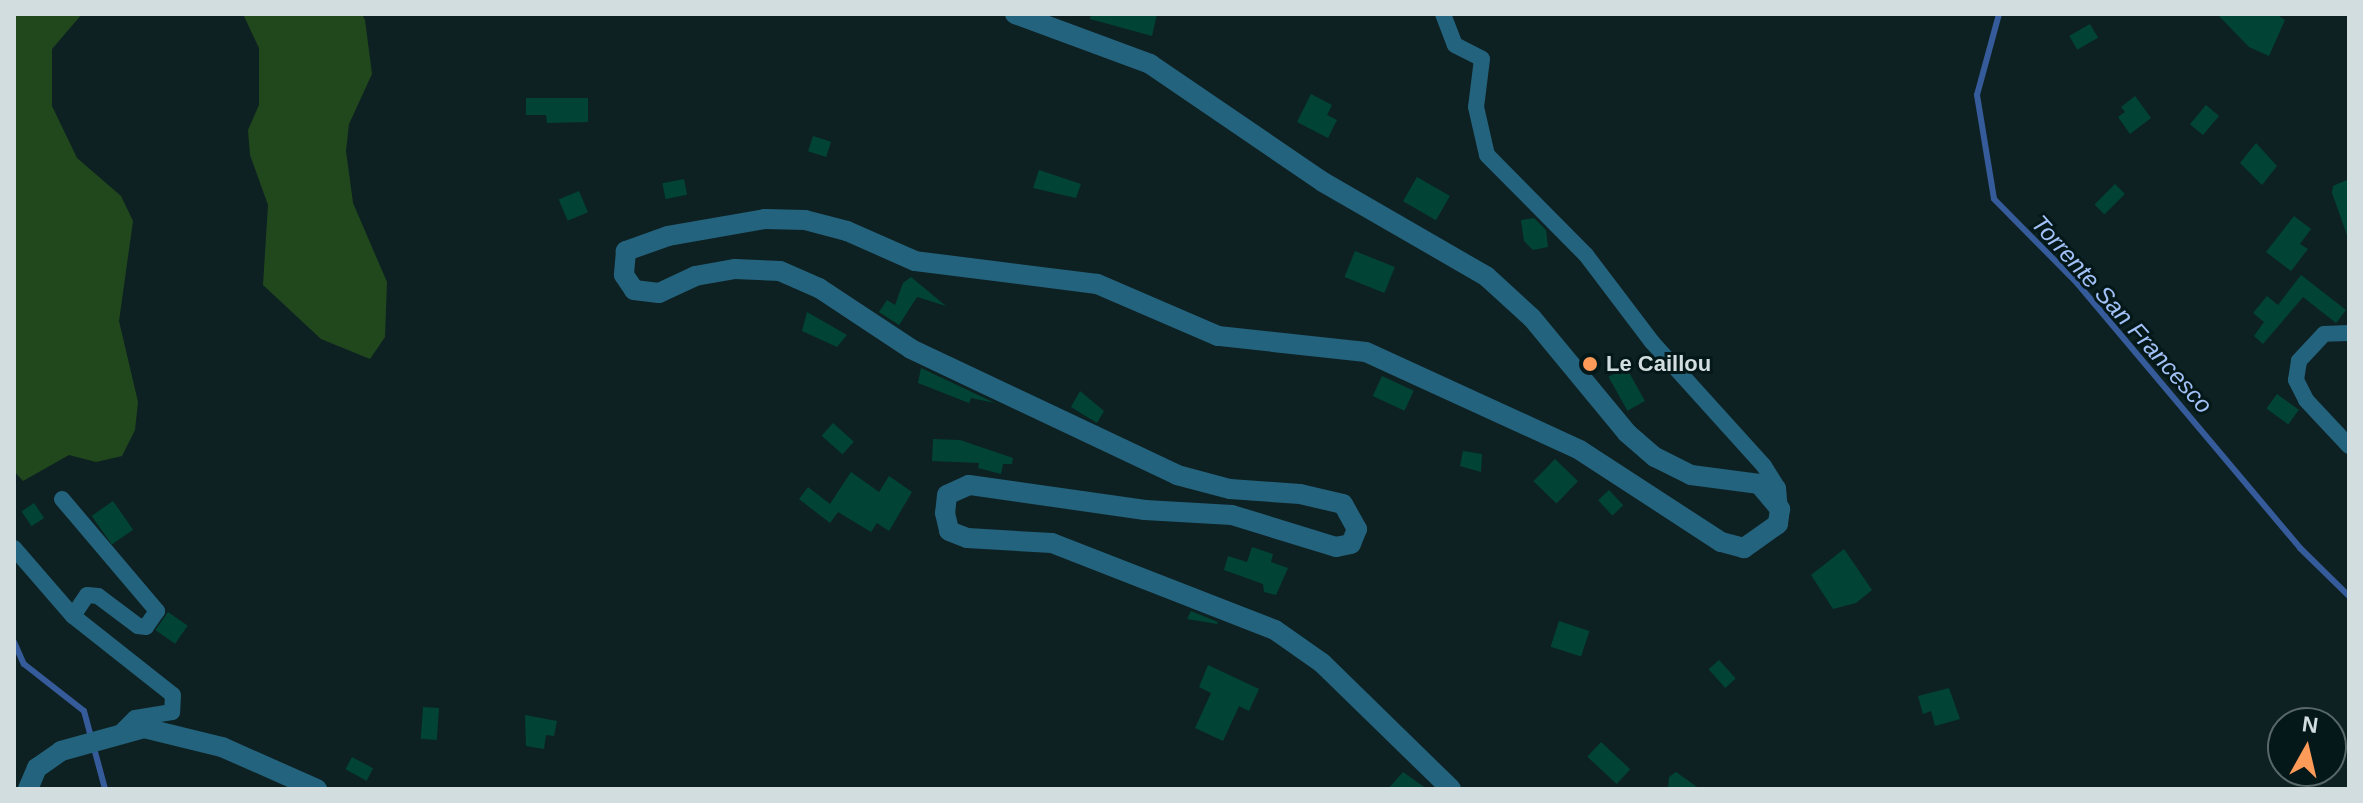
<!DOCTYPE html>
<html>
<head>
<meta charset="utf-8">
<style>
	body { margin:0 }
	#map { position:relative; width:2363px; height:803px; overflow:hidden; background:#0e2122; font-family:Arial,sans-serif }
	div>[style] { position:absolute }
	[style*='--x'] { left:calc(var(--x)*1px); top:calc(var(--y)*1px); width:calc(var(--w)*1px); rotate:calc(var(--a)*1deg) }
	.green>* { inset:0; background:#21481d }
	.stream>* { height:6px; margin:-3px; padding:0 3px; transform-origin:3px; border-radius:3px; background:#365b9a }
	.building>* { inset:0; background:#014435; transform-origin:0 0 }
	.minor>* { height:16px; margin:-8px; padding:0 8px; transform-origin:8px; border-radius:8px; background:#24637e }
	.tertiary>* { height:20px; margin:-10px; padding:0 10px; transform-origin:10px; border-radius:10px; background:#24637e }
	.dots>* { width:22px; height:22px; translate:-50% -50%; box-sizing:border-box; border:4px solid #051819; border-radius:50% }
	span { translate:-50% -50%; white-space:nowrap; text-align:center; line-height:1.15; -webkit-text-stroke:6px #051819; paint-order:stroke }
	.poi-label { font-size:22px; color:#d1ddde; font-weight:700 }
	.left { translate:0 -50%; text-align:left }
	.water-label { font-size:24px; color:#a1c1f7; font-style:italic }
	.frame { position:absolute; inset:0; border:16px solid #d1ddde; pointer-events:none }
	.north { position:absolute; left:2267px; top:707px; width:80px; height:80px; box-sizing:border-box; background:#051819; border:2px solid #576768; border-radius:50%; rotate:8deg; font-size:22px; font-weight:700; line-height:32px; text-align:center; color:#d1ddde }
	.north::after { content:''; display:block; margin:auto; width:28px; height:36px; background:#fe9b59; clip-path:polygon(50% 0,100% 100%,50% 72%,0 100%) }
</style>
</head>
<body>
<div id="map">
	<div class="green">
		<i style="clip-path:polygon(14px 14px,82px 14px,52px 49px,52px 106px,77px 158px,121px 196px,133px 221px,119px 321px,138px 402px,135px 430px,122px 456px,96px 462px,69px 455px,23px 481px,14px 471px)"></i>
		<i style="clip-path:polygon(243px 14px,362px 14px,365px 20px,372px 74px,349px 124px,346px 151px,353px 203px,387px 282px,385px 337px,370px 359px,321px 339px,263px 285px,268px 205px,250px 155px,248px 130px,259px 105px,259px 48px)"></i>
	</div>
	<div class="stream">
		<i style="--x:1999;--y:14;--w:84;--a:105.2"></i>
		<i style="--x:1977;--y:95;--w:105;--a:80.7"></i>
		<i style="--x:1994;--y:199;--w:118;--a:45.3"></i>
		<i style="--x:2077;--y:283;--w:346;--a:49.9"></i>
		<i style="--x:2300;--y:548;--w:69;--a:44.4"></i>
		<i style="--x:14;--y:642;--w:24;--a:66"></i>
		<i style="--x:24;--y:664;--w:76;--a:38.1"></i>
		<i style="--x:84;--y:711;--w:81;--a:74.9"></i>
	</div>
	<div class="building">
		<i style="clip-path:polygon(1091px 14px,1157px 14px,1152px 36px,1090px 19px)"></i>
		<i style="clip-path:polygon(2217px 14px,2276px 14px,2285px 20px,2269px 56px,2249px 47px)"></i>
		<i style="left:2090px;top:24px;width:16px;height:24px;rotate:60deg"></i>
		<i style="clip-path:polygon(1311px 94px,1332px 105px,1327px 115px,1337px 120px,1328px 138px,1297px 122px)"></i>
		<i style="clip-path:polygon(2135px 96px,2151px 118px,2130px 134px,2118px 117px,2125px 112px,2121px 107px)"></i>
		<i style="clip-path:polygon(526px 98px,588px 98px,588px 122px,547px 123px,546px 115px,526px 115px)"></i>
		<i style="left:2206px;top:105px;width:17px;height:25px;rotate:40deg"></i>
		<i style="left:813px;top:136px;width:19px;height:16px;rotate:18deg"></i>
		<i style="clip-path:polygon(2256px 143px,2277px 166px,2262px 185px,2240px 163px)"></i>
		<i style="clip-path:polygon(1039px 170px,1081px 184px,1076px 198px,1033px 188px)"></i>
		<i style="left:1417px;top:177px;width:38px;height:28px;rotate:30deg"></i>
		<i style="left:684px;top:179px;width:16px;height:22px;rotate:79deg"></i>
		<i style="clip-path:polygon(2349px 179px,2349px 235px,2347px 235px,2332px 193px,2333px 186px)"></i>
		<i style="left:2115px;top:184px;width:14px;height:29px;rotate:45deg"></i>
		<i style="left:579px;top:191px;width:23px;height:22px;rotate:67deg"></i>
		<i style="clip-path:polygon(2294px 216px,2311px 229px,2300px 244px,2308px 249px,2291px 271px,2266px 252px)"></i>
		<i style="clip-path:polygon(1534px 218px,1546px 230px,1548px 247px,1533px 250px,1524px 241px,1521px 220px)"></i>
		<i style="left:1355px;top:251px;width:43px;height:28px;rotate:22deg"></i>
		<i style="clip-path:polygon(2301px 275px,2346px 310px,2336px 323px,2303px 297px,2263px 344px,2254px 336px,2264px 322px,2253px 313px,2267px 296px,2278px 305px)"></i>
		<i style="clip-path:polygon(911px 277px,946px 306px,917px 297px,899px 325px,879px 312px,887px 300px,895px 305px,903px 283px)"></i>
		<i style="clip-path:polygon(807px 312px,847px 335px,837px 347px,802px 331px)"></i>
		<i style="left:1626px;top:367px;width:39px;height:20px;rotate:61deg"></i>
		<i style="clip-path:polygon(921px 368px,995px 403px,971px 398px,969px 403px,918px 383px)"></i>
		<i style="left:1382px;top:376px;width:35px;height:22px;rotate:25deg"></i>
		<i style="clip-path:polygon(1080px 391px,1104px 411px,1097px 423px,1071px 407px)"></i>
		<i style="left:2277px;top:394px;width:27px;height:18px;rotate:36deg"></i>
		<i style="left:833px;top:423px;width:28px;height:17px;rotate:42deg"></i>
		<i style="clip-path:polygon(933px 439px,960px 440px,1013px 458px,1012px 464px,1003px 464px,1001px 474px,978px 468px,979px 463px,932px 461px)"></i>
		<i style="clip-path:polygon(1463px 451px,1482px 454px,1481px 472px,1460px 466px)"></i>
		<i style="left:1555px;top:459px;width:32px;height:31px;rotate:44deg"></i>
		<i style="clip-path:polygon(851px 472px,879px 492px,889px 476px,912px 492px,889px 531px,877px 523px,871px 532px,838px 512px,830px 523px,799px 499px,808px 487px,830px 504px)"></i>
		<i style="left:1609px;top:490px;width:21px;height:15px;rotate:47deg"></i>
		<i style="left:113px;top:501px;width:35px;height:26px;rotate:55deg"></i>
		<i style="left:34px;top:503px;width:18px;height:15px;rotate:56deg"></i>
		<i style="clip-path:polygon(1252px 547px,1273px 554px,1271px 562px,1288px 568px,1276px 595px,1264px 592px,1263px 584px,1224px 570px,1228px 556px,1247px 562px)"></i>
		<i style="clip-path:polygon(1844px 549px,1872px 590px,1856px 603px,1833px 609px,1811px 575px)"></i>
		<i style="clip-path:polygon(1191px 611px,1218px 622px,1217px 624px,1187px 619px)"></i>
		<i style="left:168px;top:612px;width:24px;height:22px;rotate:35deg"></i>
		<i style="left:1559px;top:621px;width:32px;height:27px;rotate:18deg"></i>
		<i style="left:1719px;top:660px;width:25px;height:14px;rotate:48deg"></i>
		<i style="clip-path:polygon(1208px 665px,1259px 689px,1249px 711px,1239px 706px,1223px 741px,1195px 728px,1211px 693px,1199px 687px)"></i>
		<i style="clip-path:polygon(1949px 688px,1960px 719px,1935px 726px,1931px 711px,1923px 714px,1918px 696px)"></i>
		<i style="left:439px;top:708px;width:32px;height:16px;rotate:94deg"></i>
		<i style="clip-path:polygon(525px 715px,557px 721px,554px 736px,546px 735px,544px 749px,526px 746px)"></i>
		<i style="left:1601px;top:742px;width:40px;height:20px;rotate:43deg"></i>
		<i style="left:352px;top:757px;width:24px;height:14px;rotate:28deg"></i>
		<i style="clip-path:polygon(1403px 772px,1427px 789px,1388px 789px)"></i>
		<i style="clip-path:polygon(1676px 772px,1700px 789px,1668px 789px,1669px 777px)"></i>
	</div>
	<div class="minor">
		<i style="--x:1443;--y:14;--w:33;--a:69"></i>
		<i style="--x:1455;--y:45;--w:30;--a:27"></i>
		<i style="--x:1482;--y:59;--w:48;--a:97.1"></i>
		<i style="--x:1476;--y:107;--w:49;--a:77.1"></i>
		<i style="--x:1487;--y:155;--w:141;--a:45.3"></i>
		<i style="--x:1586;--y:255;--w:109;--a:52.8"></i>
		<i style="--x:1652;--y:342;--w:167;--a:47.9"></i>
		<i style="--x:1764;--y:466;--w:26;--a:58"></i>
		<i style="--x:1778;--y:488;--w:21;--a:85"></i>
		<i style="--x:2349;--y:333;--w:25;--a:178"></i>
		<i style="--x:2324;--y:334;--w:37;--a:133"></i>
		<i style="--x:2299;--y:361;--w:19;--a:99"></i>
		<i style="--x:2296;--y:380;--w:22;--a:63"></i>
		<i style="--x:2306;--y:400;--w:63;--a:46.9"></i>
		<i style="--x:62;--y:499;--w:147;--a:49.7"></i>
		<i style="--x:157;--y:611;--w:19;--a:125"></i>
		<i style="--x:146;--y:627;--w:8;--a:-173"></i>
		<i style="--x:138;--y:626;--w:50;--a:-143.1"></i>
		<i style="--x:98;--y:596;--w:11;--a:-175"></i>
		<i style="--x:87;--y:595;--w:25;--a:124"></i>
		<i style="--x:14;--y:548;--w:90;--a:49.1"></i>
		<i style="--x:73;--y:616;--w:127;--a:38.3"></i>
		<i style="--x:173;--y:695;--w:17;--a:93"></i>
		<i style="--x:172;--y:712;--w:37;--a:171"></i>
		<i style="--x:135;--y:718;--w:18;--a:135"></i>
	</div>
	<div class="tertiary">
		<i style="--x:1015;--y:14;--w:144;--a:20.3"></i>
		<i style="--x:1150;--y:64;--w:209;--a:34.3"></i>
		<i style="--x:1323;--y:182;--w:188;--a:30"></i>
		<i style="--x:1486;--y:276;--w:62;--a:42.4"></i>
		<i style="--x:1532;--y:318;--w:149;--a:50.4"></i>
		<i style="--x:1627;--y:433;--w:37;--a:41"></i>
		<i style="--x:1655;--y:457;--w:40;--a:26.6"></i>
		<i style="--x:1691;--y:475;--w:69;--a:7.5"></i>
		<i style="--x:1759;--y:484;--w:33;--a:50"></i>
		<i style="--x:1780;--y:509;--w:15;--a:98"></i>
		<i style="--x:1778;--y:524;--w:42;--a:144.8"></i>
		<i style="--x:1744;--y:548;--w:24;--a:-165"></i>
		<i style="--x:1721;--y:542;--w:168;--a:-146.9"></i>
		<i style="--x:1580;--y:450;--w:235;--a:-155.4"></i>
		<i style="--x:1366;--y:352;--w:149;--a:-173.8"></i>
		<i style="--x:1218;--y:336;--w:132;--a:-156.7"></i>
		<i style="--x:1097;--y:284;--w:183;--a:-172.8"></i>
		<i style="--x:915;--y:261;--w:74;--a:-156.2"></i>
		<i style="--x:847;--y:231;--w:43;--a:-165.3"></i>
		<i style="--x:805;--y:220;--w:40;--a:-178.6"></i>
		<i style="--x:765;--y:219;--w:98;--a:170.1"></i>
		<i style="--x:668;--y:236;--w:45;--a:160.3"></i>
		<i style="--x:626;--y:251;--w:24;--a:95"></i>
		<i style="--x:624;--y:275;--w:18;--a:56"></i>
		<i style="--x:634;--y:290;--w:25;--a:7"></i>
		<i style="--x:659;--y:293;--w:40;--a:-25"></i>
		<i style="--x:695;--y:276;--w:41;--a:-9.9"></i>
		<i style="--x:735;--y:269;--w:45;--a:2.5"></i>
		<i style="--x:780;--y:271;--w:43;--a:23.6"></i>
		<i style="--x:819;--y:288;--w:110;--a:33.5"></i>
		<i style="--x:911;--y:349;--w:294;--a:25.3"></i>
		<i style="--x:1177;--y:475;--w:55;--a:14.8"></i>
		<i style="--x:1230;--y:489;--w:70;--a:4.1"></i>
		<i style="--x:1300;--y:494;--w:44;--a:13.1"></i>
		<i style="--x:1343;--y:504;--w:29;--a:61"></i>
		<i style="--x:1357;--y:529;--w:16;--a:112"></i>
		<i style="--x:1351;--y:544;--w:15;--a:169"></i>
		<i style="--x:1336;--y:547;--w:109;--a:-162.9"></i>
		<i style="--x:1232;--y:515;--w:87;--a:-176.7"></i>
		<i style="--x:1145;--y:510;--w:178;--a:-171.9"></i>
		<i style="--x:969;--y:485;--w:24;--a:156"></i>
		<i style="--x:947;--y:495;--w:18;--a:96"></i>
		<i style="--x:945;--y:513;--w:18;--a:77"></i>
		<i style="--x:949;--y:531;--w:19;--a:21"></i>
		<i style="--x:967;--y:538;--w:85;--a:3.4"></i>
		<i style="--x:1052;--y:543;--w:239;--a:21.3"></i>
		<i style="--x:1275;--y:630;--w:57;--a:35.1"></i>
		<i style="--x:1322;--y:663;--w:180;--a:44.3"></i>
		<i style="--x:28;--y:789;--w:23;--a:-67"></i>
		<i style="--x:37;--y:768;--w:29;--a:-35"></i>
		<i style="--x:61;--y:751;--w:86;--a:-15.5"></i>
		<i style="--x:144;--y:728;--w:80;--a:13.7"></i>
		<i style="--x:222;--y:747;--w:104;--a:23.9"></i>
	</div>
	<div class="dots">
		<i style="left:1590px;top:364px;background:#fe9b59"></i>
	</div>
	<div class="poi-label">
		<span class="left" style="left:1606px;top:364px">Le Caillou</span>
	</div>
	<div class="water-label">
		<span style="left:2122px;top:314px;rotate:48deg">Torrente San Francesco</span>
	</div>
	<div class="frame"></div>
	<div class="north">N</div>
</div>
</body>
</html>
